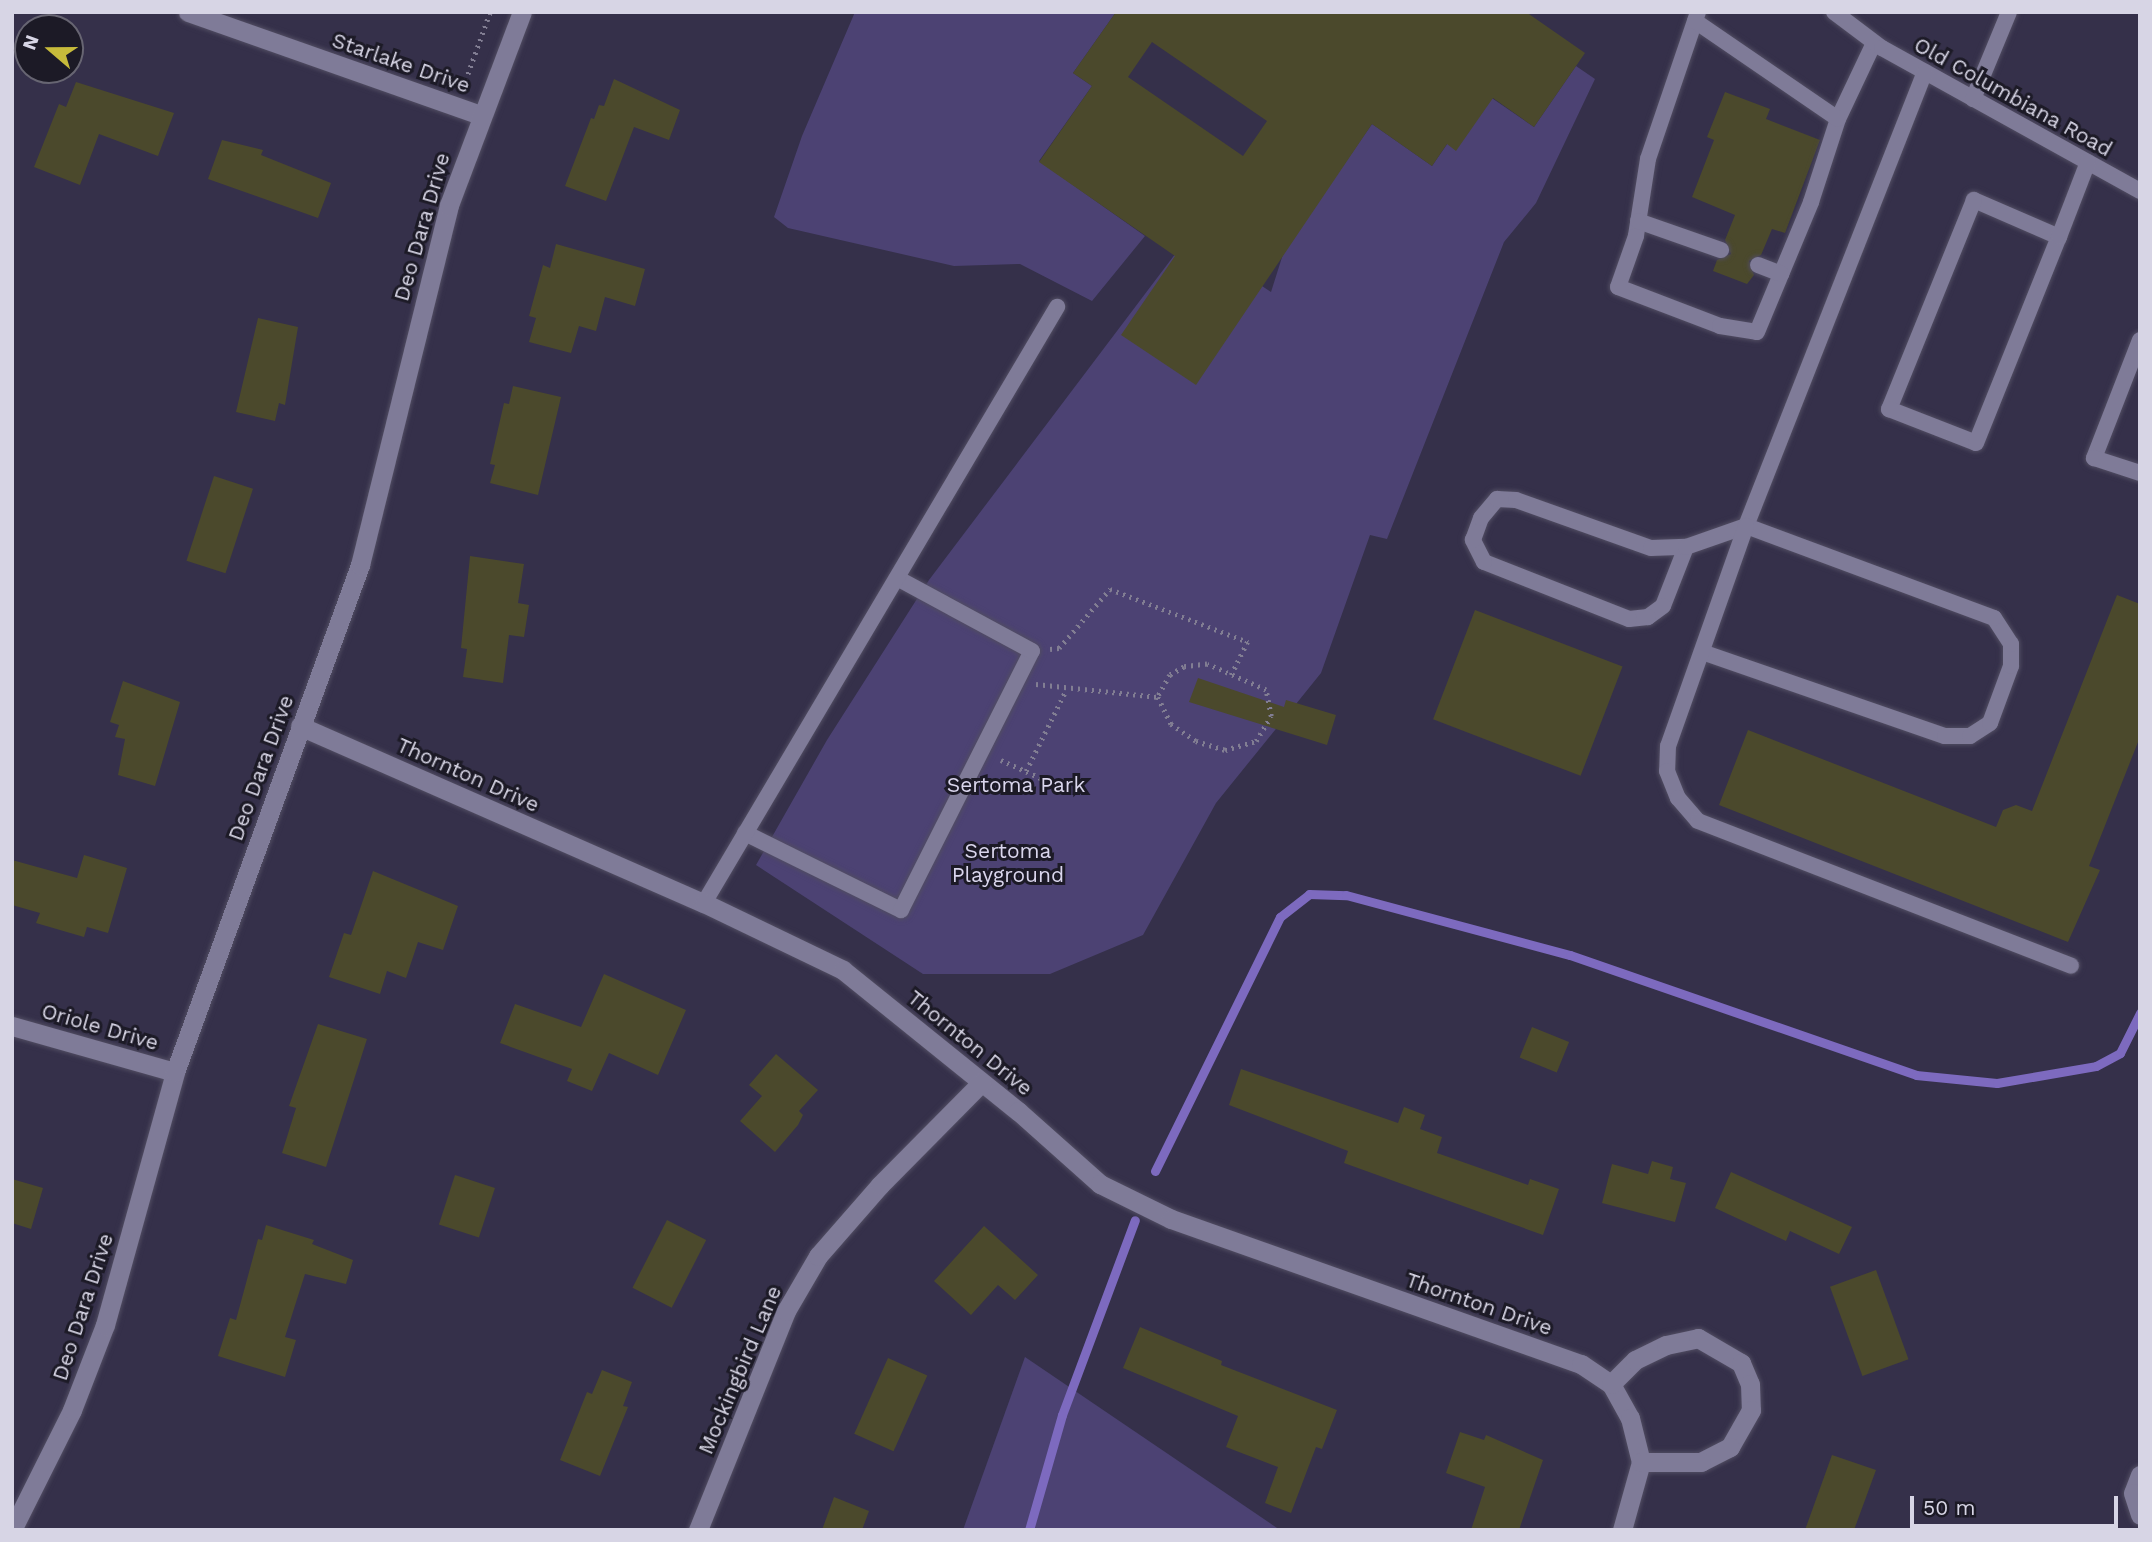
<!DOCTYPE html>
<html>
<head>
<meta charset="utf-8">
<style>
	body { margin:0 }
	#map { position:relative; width:2152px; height:1542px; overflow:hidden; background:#35304a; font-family:"Work Sans",sans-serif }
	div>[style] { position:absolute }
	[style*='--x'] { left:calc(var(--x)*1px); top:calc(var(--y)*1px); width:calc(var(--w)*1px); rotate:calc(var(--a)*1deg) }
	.green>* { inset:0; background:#4c4273 }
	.stream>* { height:9px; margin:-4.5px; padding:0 4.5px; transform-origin:4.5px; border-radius:4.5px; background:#7d6abf }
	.building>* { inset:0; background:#4b492c; transform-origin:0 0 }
	.path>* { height:4.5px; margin-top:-2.25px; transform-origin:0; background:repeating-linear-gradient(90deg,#827e93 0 2px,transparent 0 7px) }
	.roads { filter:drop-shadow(0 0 2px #514d62) drop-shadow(0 0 2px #514d62) }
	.service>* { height:16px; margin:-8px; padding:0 8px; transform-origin:8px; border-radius:8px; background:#7f7b98 }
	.minor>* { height:19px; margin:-9.5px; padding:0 9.5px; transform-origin:9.5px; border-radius:9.5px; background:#7f7b98 }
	span { translate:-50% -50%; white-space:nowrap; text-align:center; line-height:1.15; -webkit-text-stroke:6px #1c1a26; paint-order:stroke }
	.street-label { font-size:21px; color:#d7d5e5 }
	.park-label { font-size:21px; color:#dad6ed }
	.frame { position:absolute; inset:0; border:14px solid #d7d5e5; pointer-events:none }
	.north { position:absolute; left:14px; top:14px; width:70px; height:70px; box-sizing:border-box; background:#1c1a26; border:2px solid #676572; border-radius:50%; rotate:290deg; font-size:19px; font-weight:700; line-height:28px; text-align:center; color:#d7d5e5 }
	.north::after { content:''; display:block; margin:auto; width:24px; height:32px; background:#c7bb3b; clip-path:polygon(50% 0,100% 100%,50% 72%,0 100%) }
	.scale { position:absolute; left:1910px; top:1496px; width:208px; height:32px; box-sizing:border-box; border:4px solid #d7d5e5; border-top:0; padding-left:9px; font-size:21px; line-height:24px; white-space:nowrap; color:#d7d5e5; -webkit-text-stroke:5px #1c1a26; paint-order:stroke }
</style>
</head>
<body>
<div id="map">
	<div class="green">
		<i style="clip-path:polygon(855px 12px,1116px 12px,1073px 73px,1092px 86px,1039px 161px,1145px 236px,1092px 301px,1020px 264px,954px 266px,788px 228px,774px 217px,802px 136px)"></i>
		<i style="clip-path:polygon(1576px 66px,1595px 79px,1536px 203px,1504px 242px,1387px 539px,1370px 535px,1321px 673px,1216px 803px,1143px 935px,1050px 974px,923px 974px,756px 865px,827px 740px,929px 580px,1188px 237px,1271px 292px,1284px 251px,1372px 124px,1432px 166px,1483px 92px,1534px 127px)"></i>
		<i style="clip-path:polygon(1025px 1357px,1280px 1530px,963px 1530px)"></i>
	</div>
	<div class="stream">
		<i style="--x:1155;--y:1171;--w:283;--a:-63.8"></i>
		<i style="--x:1280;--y:917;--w:37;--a:-38"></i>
		<i style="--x:1309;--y:894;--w:37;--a:2"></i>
		<i style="--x:1346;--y:895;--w:232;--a:15"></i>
		<i style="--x:1570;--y:955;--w:366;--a:19.1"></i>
		<i style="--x:1916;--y:1075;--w:81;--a:5.6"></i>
		<i style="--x:1997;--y:1083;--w:100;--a:-9.7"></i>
		<i style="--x:2096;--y:1066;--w:27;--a:-28"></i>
		<i style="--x:2120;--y:1053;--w:45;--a:-63.4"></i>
		<i style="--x:1029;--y:1530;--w:120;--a:-74"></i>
		<i style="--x:1062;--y:1415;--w:208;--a:-69.5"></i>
	</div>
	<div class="building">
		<i style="clip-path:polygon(evenodd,1116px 12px,1526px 12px,1585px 53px,1534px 127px,1493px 98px,1456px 151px,1447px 144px,1432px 166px,1372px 124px,1196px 385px,1121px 335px,1175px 256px,1039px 162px,1092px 86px,1073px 73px,1116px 12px,1152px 42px,1267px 121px,1243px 156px,1128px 77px,1152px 42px)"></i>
		<i style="clip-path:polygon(614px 79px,680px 110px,669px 140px,634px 127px,606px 201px,565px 186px,591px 118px,594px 119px,599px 105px,604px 106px)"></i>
		<i style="clip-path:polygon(76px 82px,174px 113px,158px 156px,99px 134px,80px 185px,34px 167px,59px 104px,66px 107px)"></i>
		<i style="clip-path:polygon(1725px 92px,1770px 109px,1766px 119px,1820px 140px,1785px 233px,1772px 229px,1761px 255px,1749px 261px,1754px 275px,1747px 284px,1713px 271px,1717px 260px,1731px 254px,1725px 240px,1735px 215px,1692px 197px,1714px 140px,1707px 137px)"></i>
		<i style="clip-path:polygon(222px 140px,263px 150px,261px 155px,331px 183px,318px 218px,208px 179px)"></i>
		<i style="clip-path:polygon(556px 244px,645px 269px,635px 306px,605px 297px,596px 331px,579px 326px,571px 353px,529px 342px,536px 318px,529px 316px,543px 265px,550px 268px)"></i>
		<i style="clip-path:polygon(258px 318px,298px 327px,285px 405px,279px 403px,275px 421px,236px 412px)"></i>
		<i style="clip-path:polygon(513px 386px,561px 397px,538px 495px,490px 483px,495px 465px,490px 464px,504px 403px,509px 404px)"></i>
		<i style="left:214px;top:476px;width:41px;height:89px;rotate:18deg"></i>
		<i style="clip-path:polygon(470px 556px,524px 564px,518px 603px,529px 605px,524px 637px,509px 635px,503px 683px,463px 677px,467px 649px,461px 648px)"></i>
		<i style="clip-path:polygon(2117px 595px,2140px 604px,2140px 737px,2089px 866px,2100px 870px,2068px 942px,1719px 805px,1748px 730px,1996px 827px,2003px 810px,2016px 805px,2032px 811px)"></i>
		<i style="left:1475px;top:610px;width:158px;height:117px;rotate:21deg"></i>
		<i style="clip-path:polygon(1198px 678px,1284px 707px,1286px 700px,1336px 715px,1327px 745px,1189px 702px)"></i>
		<i style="clip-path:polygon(123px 681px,180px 702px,155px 786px,118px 775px,125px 739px,115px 737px,119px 725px,110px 722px)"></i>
		<i style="clip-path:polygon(84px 855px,127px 868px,108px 933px,87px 927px,84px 937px,36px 923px,40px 913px,12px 905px,12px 860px,77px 878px)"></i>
		<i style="clip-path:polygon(373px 871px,458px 906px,443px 950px,418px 942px,406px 978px,387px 971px,380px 994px,329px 977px,344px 933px,351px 935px)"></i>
		<i style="clip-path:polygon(604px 974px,686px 1010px,658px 1075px,609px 1053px,592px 1091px,567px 1081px,572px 1069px,500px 1043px,515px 1004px,581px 1027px)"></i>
		<i style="clip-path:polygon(318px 1024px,367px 1039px,326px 1167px,282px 1153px,296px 1108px,289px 1106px)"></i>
		<i style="left:1532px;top:1027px;width:40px;height:33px;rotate:22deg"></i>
		<i style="clip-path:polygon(776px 1054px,818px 1090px,799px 1111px,803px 1115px,798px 1125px,775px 1152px,740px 1121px,762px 1096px,749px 1085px)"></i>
		<i style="clip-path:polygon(1241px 1069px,1398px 1123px,1404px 1107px,1425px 1115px,1420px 1129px,1442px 1137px,1437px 1153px,1528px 1185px,1530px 1179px,1559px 1189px,1543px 1235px,1344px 1163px,1348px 1151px,1229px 1105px)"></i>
		<i style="clip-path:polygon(1652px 1161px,1673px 1167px,1670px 1179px,1686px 1183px,1675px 1222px,1602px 1203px,1612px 1164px,1648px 1174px)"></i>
		<i style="clip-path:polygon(1731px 1172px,1852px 1227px,1839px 1254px,1790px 1231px,1786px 1241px,1715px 1208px)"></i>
		<i style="left:455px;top:1175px;width:42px;height:52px;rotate:18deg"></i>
		<i style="clip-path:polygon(12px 1179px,43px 1188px,31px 1229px,12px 1223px)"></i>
		<i style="left:667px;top:1220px;width:44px;height:76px;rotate:27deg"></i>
		<i style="clip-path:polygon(266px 1225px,314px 1240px,312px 1244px,353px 1260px,346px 1284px,305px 1274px,285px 1337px,296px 1340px,285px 1377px,218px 1356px,230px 1318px,236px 1320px,258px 1239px,262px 1240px)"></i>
		<i style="clip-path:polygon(984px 1226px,1038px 1275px,1015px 1300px,998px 1285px,971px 1315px,934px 1281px)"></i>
		<i style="left:1876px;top:1270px;width:95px;height:49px;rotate:70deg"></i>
		<i style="clip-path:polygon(1140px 1327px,1222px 1361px,1221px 1365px,1337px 1410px,1322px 1449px,1316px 1447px,1291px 1513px,1265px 1503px,1278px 1467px,1226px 1447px,1238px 1416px,1123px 1368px)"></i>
		<i style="left:888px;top:1358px;width:43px;height:83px;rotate:24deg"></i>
		<i style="clip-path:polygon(602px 1370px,632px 1382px,623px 1406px,628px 1407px,600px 1476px,560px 1460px,587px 1392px,592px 1394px)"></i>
		<i style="clip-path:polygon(1460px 1432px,1484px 1440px,1486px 1435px,1543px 1460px,1519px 1530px,1471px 1530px,1485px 1487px,1446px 1473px)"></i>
		<i style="clip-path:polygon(1832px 1455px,1876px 1470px,1854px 1530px,1805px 1530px)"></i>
		<i style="clip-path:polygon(834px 1497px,869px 1511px,862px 1530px,822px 1530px)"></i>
	</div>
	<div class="path">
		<i style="--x:463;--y:87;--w:80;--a:-70.2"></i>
		<i style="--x:1050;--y:649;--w:9;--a:-6"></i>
		<i style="--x:1059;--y:648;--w:78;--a:-49.2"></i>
		<i style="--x:1110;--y:589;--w:148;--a:21"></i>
		<i style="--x:1231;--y:675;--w:39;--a:-64"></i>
		<i style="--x:1036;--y:684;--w:123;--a:6.1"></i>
		<i style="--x:1158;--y:697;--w:30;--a:64"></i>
		<i style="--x:1171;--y:724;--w:30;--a:34"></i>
		<i style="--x:1196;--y:741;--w:30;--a:17"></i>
		<i style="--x:1225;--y:750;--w:32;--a:-16"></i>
		<i style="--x:1256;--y:741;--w:29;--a:-59"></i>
		<i style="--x:1271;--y:716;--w:26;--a:-101"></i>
		<i style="--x:1266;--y:690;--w:64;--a:-156.2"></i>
		<i style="--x:1207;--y:664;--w:23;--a:173"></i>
		<i style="--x:1184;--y:667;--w:16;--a:150"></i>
		<i style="--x:1170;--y:675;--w:25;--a:119"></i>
		<i style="--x:1001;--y:760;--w:51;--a:24.5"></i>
		<i style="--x:1026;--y:771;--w:90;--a:-63.7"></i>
	</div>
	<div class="roads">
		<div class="service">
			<i style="--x:1698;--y:12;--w:155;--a:108.8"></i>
			<i style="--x:1648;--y:159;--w:78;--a:98.9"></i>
			<i style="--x:1636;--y:236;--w:54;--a:109.4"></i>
			<i style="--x:1618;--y:287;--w:109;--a:20.9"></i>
			<i style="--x:1720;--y:326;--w:37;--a:9"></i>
			<i style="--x:1757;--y:332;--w:141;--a:-67.4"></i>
			<i style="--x:1811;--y:202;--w:87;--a:-72"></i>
			<i style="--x:1838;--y:119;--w:84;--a:-64.7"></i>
			<i style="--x:1834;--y:12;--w:60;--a:36.9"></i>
			<i style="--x:1882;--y:48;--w:295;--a:29"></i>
			<i style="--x:1695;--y:21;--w:173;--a:34.4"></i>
			<i style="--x:1973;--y:99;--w:94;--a:-67.5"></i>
			<i style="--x:1638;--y:221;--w:88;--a:19.3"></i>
			<i style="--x:2059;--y:237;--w:93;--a:-156.5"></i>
			<i style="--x:1974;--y:200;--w:226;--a:112.1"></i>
			<i style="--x:1889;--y:409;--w:93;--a:21.3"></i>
			<i style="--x:1976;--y:443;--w:222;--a:-68.1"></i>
			<i style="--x:2059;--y:237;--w:80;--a:-68.9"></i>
			<i style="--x:1758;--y:265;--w:25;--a:21"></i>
			<i style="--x:2140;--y:340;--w:127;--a:111.3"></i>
			<i style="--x:2094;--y:458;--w:48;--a:18.1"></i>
			<i style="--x:1686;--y:547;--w:63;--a:111.3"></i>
			<i style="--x:1663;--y:606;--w:19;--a:144"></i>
			<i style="--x:1648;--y:617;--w:19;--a:174"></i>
			<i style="--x:1629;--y:619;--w:156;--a:-158.5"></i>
			<i style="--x:1484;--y:562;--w:25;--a:-117"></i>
			<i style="--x:1473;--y:540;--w:23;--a:-70"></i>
			<i style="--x:1481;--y:518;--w:25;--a:-50"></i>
			<i style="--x:1497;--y:499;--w:19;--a:3"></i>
			<i style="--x:1516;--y:500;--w:143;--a:19.6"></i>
			<i style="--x:1651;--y:548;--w:35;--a:-2"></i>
			<i style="--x:1686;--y:547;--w:64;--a:-19.3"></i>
			<i style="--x:1746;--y:526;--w:488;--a:-68.5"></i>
			<i style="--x:1702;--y:652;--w:257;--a:19.1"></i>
			<i style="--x:1945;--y:736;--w:25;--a:0"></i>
			<i style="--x:1970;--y:736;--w:24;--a:-33"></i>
			<i style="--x:1990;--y:723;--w:61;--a:-69.8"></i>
			<i style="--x:2011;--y:666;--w:22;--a:-90"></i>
			<i style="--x:2011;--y:644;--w:31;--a:-123"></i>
			<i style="--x:1994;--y:618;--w:265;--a:-159.6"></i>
			<i style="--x:1746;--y:526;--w:233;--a:109.5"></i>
			<i style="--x:1668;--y:746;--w:25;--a:92"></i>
			<i style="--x:1667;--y:771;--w:29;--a:68"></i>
			<i style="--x:1678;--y:798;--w:30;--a:49"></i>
			<i style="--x:1698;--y:821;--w:400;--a:21.2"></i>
			<i style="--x:745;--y:833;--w:174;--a:26.3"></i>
			<i style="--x:901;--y:910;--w:290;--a:-63.2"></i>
			<i style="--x:1032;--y:651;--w:153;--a:-151.6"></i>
			<i style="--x:704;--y:903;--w:693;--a:-59.36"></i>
		</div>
		<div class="minor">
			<i style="--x:188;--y:12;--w:311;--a:19.4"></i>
			<i style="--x:300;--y:726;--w:441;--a:23.7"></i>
			<i style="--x:704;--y:903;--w:154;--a:25.7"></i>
			<i style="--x:843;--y:970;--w:225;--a:38.9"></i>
			<i style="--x:1018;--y:1111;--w:110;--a:41.7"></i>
			<i style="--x:1100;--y:1184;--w:79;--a:26.2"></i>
			<i style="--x:1171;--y:1219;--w:435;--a:19.5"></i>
			<i style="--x:1581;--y:1364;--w:36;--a:34"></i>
			<i style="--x:1611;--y:1384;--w:39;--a:61"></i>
			<i style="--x:1630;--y:1418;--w:45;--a:76"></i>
			<i style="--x:1641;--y:1462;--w:71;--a:105.6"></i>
			<i style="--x:12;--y:1026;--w:169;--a:15.8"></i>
			<i style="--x:1611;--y:1384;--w:34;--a:-45"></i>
			<i style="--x:1635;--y:1360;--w:34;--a:-26"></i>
			<i style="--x:1666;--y:1345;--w:33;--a:-12"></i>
			<i style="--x:1698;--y:1338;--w:50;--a:30.2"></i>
			<i style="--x:1741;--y:1363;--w:23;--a:67"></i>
			<i style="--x:1750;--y:1384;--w:26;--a:88"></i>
			<i style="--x:1751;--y:1410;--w:43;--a:119.6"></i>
			<i style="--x:1730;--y:1447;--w:33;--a:153"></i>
			<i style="--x:1701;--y:1462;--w:60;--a:180"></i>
			<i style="--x:2140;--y:1475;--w:19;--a:111"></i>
			<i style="--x:2133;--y:1493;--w:23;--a:72"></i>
			<i style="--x:12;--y:1530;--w:134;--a:-63.4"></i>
			<i style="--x:72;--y:1410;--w:91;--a:-68.8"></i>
			<i style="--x:105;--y:1325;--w:263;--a:-74.5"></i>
			<i style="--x:175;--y:1072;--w:540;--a:-69.95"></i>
			<i style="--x:360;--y:565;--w:371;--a:-76.1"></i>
			<i style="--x:449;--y:205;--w:206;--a:-69.3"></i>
			<i style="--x:698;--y:1530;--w:236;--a:-68.1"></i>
			<i style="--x:786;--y:1311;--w:64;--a:-59.8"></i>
			<i style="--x:818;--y:1256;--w:94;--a:-48.9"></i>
			<i style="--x:880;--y:1185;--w:144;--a:-45.3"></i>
		</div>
	</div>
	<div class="street-label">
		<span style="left:401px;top:63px;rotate:19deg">Starlake Drive</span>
		<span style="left:2013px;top:97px;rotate:29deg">Old Columbiana Road</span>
		<span style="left:422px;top:227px;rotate:-74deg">Deo Dara Drive</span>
		<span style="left:261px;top:768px;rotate:-70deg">Deo Dara Drive</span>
		<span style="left:468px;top:775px;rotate:24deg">Thornton Drive</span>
		<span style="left:100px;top:1027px;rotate:16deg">Oriole Drive</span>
		<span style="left:970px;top:1043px;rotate:39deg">Thornton Drive</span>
		<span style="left:1479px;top:1304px;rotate:19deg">Thornton Drive</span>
		<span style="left:83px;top:1307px;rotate:-72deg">Deo Dara Drive</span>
		<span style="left:740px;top:1370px;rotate:-67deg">Mockingbird Lane</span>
	</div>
	<div class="park-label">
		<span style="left:1016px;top:785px">Sertoma Park</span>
		<span style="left:1008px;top:863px">Sertoma<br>Playground</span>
	</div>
	<div class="frame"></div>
	<div class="north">N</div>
	<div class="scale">50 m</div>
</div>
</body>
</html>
